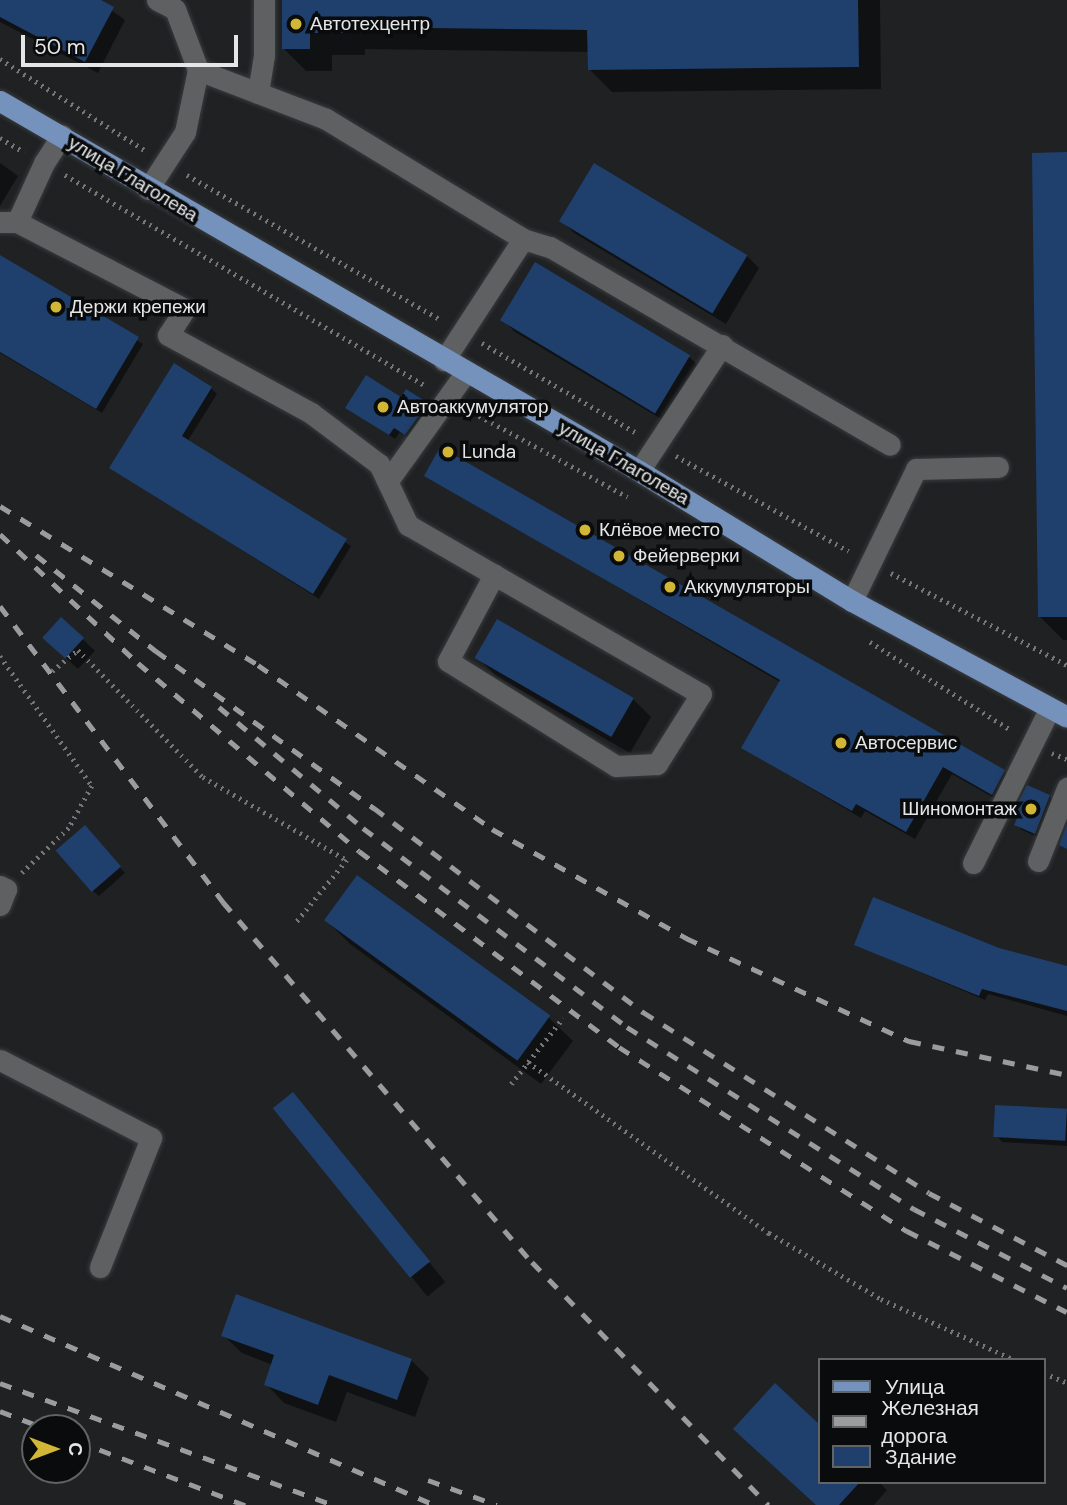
<!DOCTYPE html>
<html>
<head>
<meta charset="utf-8">
<style>
	body { margin:0 }
	#map { position:relative; width:1067px; height:1505px; overflow:hidden; background:#1f2123; font-family:"DM Sans",sans-serif }
	div>[style] { position:absolute }
	[style*='--x'] { left:calc(var(--x)*1px); top:calc(var(--y)*1px); width:calc(var(--w)*1px); rotate:calc(var(--a)*1deg) }
	.shadow>* { inset:0; background:#0007; transform-origin:0 0 }
	.building>* { inset:0; background:#1f3f6d; transform-origin:0 0 }
	.path>* { height:4.5px; margin-top:-2.25px; transform-origin:0; background:repeating-linear-gradient(90deg,#757678 0 2px,transparent 0 7px) }
	.roads { filter:drop-shadow(0 0 2px #393b3d) drop-shadow(0 0 2px #393b3d) }
	.minor>* { height:21px; margin:-10.5px; padding:0 10.5px; transform-origin:10.5px; border-radius:10.5px; background:#5e6062 }
	.major>* { height:21px; margin:-10.5px; padding:0 10.5px; transform-origin:10.5px; border-radius:10.5px; background:#7592bc }
	.rail>* { height:5px; margin-top:-2.5px; transform-origin:0; background:repeating-linear-gradient(90deg,#9a9c9e 0 12px,transparent 0 24px) }
	.dots>* { width:19px; height:19px; translate:-50% -50%; box-sizing:border-box; border:4px solid #0a0b0c; border-radius:50% }
	span { translate:-50% -50%; white-space:nowrap; text-align:center; line-height:1.15; -webkit-text-stroke:7px #0a0b0c; paint-order:stroke }
	.poi-label { font-size:19px; color:#e5e6e8 }
	.left { translate:0 -50%; text-align:left }
	.right { translate:-100% -50%; text-align:right }
	.street-label { font-size:19px; color:#e5e6e8 }
	.legend { position:absolute; left:818px; top:1358px; width:228px; height:126px; box-sizing:border-box; background:#0a0b0c; border:2px solid #626364; margin:0; padding:9px 12px; list-style:none; font-size:21px; color:#e5e6e8 }
	.legend li { display:flex; align-items:center; gap:14px; height:35px }
	.legend b { width:35px; border:2px solid #626364 }
	.north { position:absolute; left:21px; top:1414px; width:70px; height:70px; box-sizing:border-box; background:#0a0b0c; border:2px solid #626364; border-radius:50%; rotate:90deg; font-size:19px; font-weight:700; line-height:28px; text-align:center; color:#e5e6e8 }
	.north::after { content:''; display:block; margin:auto; width:24px; height:32px; background:#d2b635; clip-path:polygon(50% 0,100% 100%,50% 72%,0 100%) }
	.scale { position:absolute; left:21px; top:35px; width:217px; height:32px; box-sizing:border-box; border:4px solid #e5e6e8; border-top:0; padding-left:9px; font-size:21px; line-height:24px; white-space:nowrap; color:#e5e6e8; -webkit-text-stroke:5px #0a0b0c; paint-order:stroke }
</style>
</head>
<body>
<div id="map">
	<div class="shadow">
		<i style="clip-path:polygon(0 0,97px 0,125px 20px,98px 73px,0 22px)"></i>
		<i style="clip-path:polygon(284px 0,880px 0,881px 89px,612px 92px,590px 70px,589px 52px,365px 49px,365px 55px,332px 55px,332px 71px,306px 71px,283px 48px)"></i>
		<i style="clip-path:polygon(1067px 154px,1067px 640px,1063px 640px,1039px 616px)"></i>
		<i style="clip-path:polygon(0 163px,18px 176px,0 206px)"></i>
		<i style="clip-path:polygon(561px 220px,747px 256px,759px 268px,726px 324px,574px 233px)"></i>
		<i style="clip-path:polygon(0 258px,143px 344px,102px 413px,0 353px)"></i>
		<i style="clip-path:polygon(503px 320px,688px 356px,701px 368px,668px 423px,515px 332px)"></i>
		<i style="clip-path:polygon(211px 388px,217px 394px,187px 442px,351px 546px,319px 599px,112px 468px)"></i>
		<i style="clip-path:polygon(401px 399px,432px 410px,411px 439px,400px 432px,395px 439px,348px 408px)"></i>
		<i style="clip-path:polygon(426px 475px,1004px 771px,1012px 780px,1001px 802px,952px 774px,915px 839px,865px 811px,861px 818px,743px 748px,780px 682px)"></i>
		<i style="left:62px;top:620px;width:45px;height:25px;rotate:43deg"></i>
		<i style="clip-path:polygon(478px 658px,633px 699px,651px 717px,630px 753px,496px 676px)"></i>
		<i style="clip-path:polygon(1049px 796px,1055px 802px,1040px 838px,1022px 830px,1016px 824px)"></i>
		<i style="clip-path:polygon(90px 833px,125px 873px,99px 896px,93px 891px)"></i>
		<i style="clip-path:polygon(357px 878px,549px 1018px,573px 1041px,541px 1084px,350px 944px,326px 920px)"></i>
		<i style="clip-path:polygon(856px 945px,998px 949px,1067px 968px,1067px 1016px,988px 994px,985px 1000px)"></i>
		<i style="left:293px;top:1094px;width:242px;height:23px;rotate:51deg"></i>
		<i style="clip-path:polygon(1067px 1111px,1067px 1146px,1002px 1142px,997px 1136px)"></i>
		<i style="clip-path:polygon(223px 1335px,411px 1360px,429px 1378px,415px 1417px,347px 1392px,336px 1422px,284px 1403px,266px 1384px,273px 1365px,242px 1353px)"></i>
		<i style="clip-path:polygon(775px 1386px,820px 1427px,820px 1482px,879px 1482px,887px 1490px,874px 1505px,817px 1505px)"></i>
	</div>
	<div class="building">
		<i style="clip-path:polygon(0 0,101px 0,114px 7px,85px 62px,0 17px)"></i>
		<i style="clip-path:polygon(282px 0,858px 0,859px 67px,588px 70px,587px 30px,343px 27px,343px 33px,310px 33px,310px 49px,282px 49px)"></i>
		<i style="clip-path:polygon(1067px 152px,1067px 617px,1038px 617px,1032px 153px)"></i>
		<i style="left:594px;top:163px;width:179px;height:68px;rotate:31deg"></i>
		<i style="clip-path:polygon(0 255px,139px 337px,96px 409px,0 352px)"></i>
		<i style="left:535px;top:262px;width:181px;height:68px;rotate:31deg"></i>
		<i style="clip-path:polygon(174px 363px,212px 387px,182px 436px,347px 539px,313px 594px,109px 468px)"></i>
		<i style="clip-path:polygon(366px 375px,401px 397px,406px 389px,428px 403px,405px 435px,394px 428px,389px 435px,345px 408px)"></i>
		<i style="clip-path:polygon(440px 447px,1005px 770px,992px 795px,943px 767px,906px 832px,856px 804px,852px 811px,741px 748px,780px 680px,424px 476px)"></i>
		<i style="left:61px;top:617px;width:31px;height:28px;rotate:42deg"></i>
		<i style="left:497px;top:619px;width:158px;height:45px;rotate:30deg"></i>
		<i style="clip-path:polygon(1027px 785px,1050px 795px,1035px 834px,1014px 825px,1020px 811px,1015px 808px)"></i>
		<i style="clip-path:polygon(1067px 824px,1067px 849px,1059px 845px)"></i>
		<i style="left:85px;top:825px;width:55px;height:39px;rotate:49deg"></i>
		<i style="left:357px;top:875px;width:239px;height:56px;rotate:36deg"></i>
		<i style="clip-path:polygon(873px 897px,999px 948px,1067px 966px,1067px 1011px,982px 989px,979px 996px,854px 945px)"></i>
		<i style="left:293px;top:1092px;width:218px;height:26px;rotate:51deg"></i>
		<i style="left:995px;top:1105px;width:72px;height:32px;rotate:3deg"></i>
		<i style="clip-path:polygon(236px 1294px,412px 1359px,397px 1400px,329px 1375px,318px 1405px,264px 1385px,274px 1355px,221px 1336px)"></i>
		<i style="clip-path:polygon(775px 1383px,820px 1425px,820px 1482px,860px 1482px,839px 1505px,816px 1505px,733px 1429px)"></i>
	</div>
	<div class="path">
		<i style="--x:0;--y:59;--w:173;--a:32.2"></i>
		<i style="--x:0;--y:138;--w:28;--a:30"></i>
		<i style="--x:65;--y:175;--w:418;--a:30.3"></i>
		<i style="--x:187;--y:175;--w:292;--a:29.7"></i>
		<i style="--x:482;--y:343;--w:177;--a:30.2"></i>
		<i style="--x:467;--y:409;--w:183;--a:28.7"></i>
		<i style="--x:676;--y:456;--w:197;--a:28.8"></i>
		<i style="--x:891;--y:573;--w:199;--a:27.6"></i>
		<i style="--x:870;--y:642;--w:166;--a:32"></i>
		<i style="--x:0;--y:656;--w:159;--a:54.7"></i>
		<i style="--x:92;--y:786;--w:48;--a:118.7"></i>
		<i style="--x:69;--y:828;--w:65;--a:136.2"></i>
		<i style="--x:52;--y:671;--w:33;--a:-39"></i>
		<i style="--x:78;--y:650;--w:178;--a:45.5"></i>
		<i style="--x:203;--y:777;--w:166;--a:30"></i>
		<i style="--x:347;--y:860;--w:82;--a:129.1"></i>
		<i style="--x:1052;--y:753;--w:16;--a:22"></i>
		<i style="--x:528;--y:1062;--w:296;--a:35.4"></i>
		<i style="--x:769;--y:1233;--w:130;--a:30.5"></i>
		<i style="--x:881;--y:1299;--w:147;--a:24.5"></i>
		<i style="--x:511;--y:1084;--w:84;--a:-51.8"></i>
		<i style="--x:1044;--y:1373;--w:25;--a:23"></i>
	</div>
	<div class="roads">
		<div class="minor">
			<i style="--x:157;--y:0;--w:20;--a:27"></i>
			<i style="--x:175;--y:9;--w:65;--a:69.3"></i>
			<i style="--x:198;--y:70;--w:137;--a:20.9"></i>
			<i style="--x:326;--y:119;--w:231;--a:31.3"></i>
			<i style="--x:523;--y:239;--w:145;--a:123.1"></i>
			<i style="--x:258;--y:93;--w:37;--a:-81"></i>
			<i style="--x:264;--y:56;--w:56;--a:-90"></i>
			<i style="--x:148;--y:189;--w:68;--a:-57"></i>
			<i style="--x:185;--y:132;--w:63;--a:-78.2"></i>
			<i style="--x:0;--y:222;--w:17;--a:0"></i>
			<i style="--x:17;--y:222;--w:189;--a:27.4"></i>
			<i style="--x:185;--y:309;--w:31;--a:123"></i>
			<i style="--x:168;--y:335;--w:163;--a:28.6"></i>
			<i style="--x:311;--y:413;--w:85;--a:36.9"></i>
			<i style="--x:379;--y:464;--w:68;--a:64.6"></i>
			<i style="--x:408;--y:525;--w:338;--a:30"></i>
			<i style="--x:701;--y:694;--w:83;--a:122.2"></i>
			<i style="--x:657;--y:764;--w:41;--a:177.2"></i>
			<i style="--x:616;--y:766;--w:198;--a:-148"></i>
			<i style="--x:448;--y:661;--w:98;--a:-61.9"></i>
			<i style="--x:17;--y:222;--w:65;--a:-65.4"></i>
			<i style="--x:44;--y:163;--w:33;--a:-57"></i>
			<i style="--x:523;--y:239;--w:28;--a:17"></i>
			<i style="--x:550;--y:247;--w:393;--a:30.2"></i>
			<i style="--x:639;--y:471;--w:151;--a:-56.6"></i>
			<i style="--x:390;--y:478;--w:130;--a:-54.4"></i>
			<i style="--x:852;--y:601;--w:147;--a:-64.1"></i>
			<i style="--x:916;--y:469;--w:82;--a:-1.4"></i>
			<i style="--x:1038;--y:861;--w:79;--a:-68.3"></i>
			<i style="--x:973;--y:863;--w:173;--a:-63.6"></i>
			<i style="--x:0;--y:886;--w:7;--a:27"></i>
			<i style="--x:6;--y:889;--w:17;--a:111"></i>
			<i style="--x:0;--y:1060;--w:170;--a:27.3"></i>
			<i style="--x:151;--y:1138;--w:139;--a:111.6"></i>
		</div>
		<div class="major">
			<i style="--x:0;--y:101;--w:738;--a:30.07"></i>
			<i style="--x:639;--y:471;--w:250;--a:31.4"></i>
			<i style="--x:852;--y:601;--w:244;--a:28.3"></i>
		</div>
	</div>
	<div class="rail">
		<i style="--x:0;--y:506;--w:303;--a:31.6"></i>
		<i style="--x:258;--y:665;--w:286;--a:35"></i>
		<i style="--x:492;--y:829;--w:223;--a:29.3"></i>
		<i style="--x:686;--y:938;--w:246;--a:24.8"></i>
		<i style="--x:909;--y:1041;--w:162;--a:12.1"></i>
		<i style="--x:0;--y:534;--w:189;--a:43.1"></i>
		<i style="--x:138;--y:663;--w:290;--a:40.4"></i>
		<i style="--x:359;--y:851;--w:326;--a:37"></i>
		<i style="--x:619;--y:1047;--w:342;--a:32.6"></i>
		<i style="--x:907;--y:1231;--w:179;--a:26.9"></i>
		<i style="--x:36;--y:555;--w:154;--a:38.7"></i>
		<i style="--x:156;--y:651;--w:269;--a:35.8"></i>
		<i style="--x:374;--y:808;--w:338;--a:37.2"></i>
		<i style="--x:643;--y:1012;--w:338;--a:32.3"></i>
		<i style="--x:929;--y:1193;--w:156;--a:27.6"></i>
		<i style="--x:0;--y:606;--w:371;--a:53"></i>
		<i style="--x:223;--y:902;--w:474;--a:49.4"></i>
		<i style="--x:532;--y:1262;--w:339;--a:45.8"></i>
		<i style="--x:219;--y:707;--w:188;--a:40"></i>
		<i style="--x:363;--y:828;--w:331;--a:37"></i>
		<i style="--x:627;--y:1027;--w:340;--a:32.4"></i>
		<i style="--x:914;--y:1209;--w:172;--a:27.3"></i>
		<i style="--x:0;--y:1316;--w:473;--a:23.5"></i>
		<i style="--x:0;--y:1383;--w:355;--a:20.1"></i>
		<i style="--x:0;--y:1411;--w:47;--a:21.1"></i>
		<i style="--x:77;--y:1441;--w:180;--a:20.9"></i>
		<i style="--x:428;--y:1480;--w:73;--a:19.9"></i>
	</div>
	<div class="dots">
		<i style="left:296px;top:24px;background:#d2b635"></i>
		<i style="left:56px;top:307px;background:#d2b635"></i>
		<i style="left:383px;top:407px;background:#d2b635"></i>
		<i style="left:448px;top:452px;background:#d2b635"></i>
		<i style="left:585px;top:530px;background:#d2b635"></i>
		<i style="left:619px;top:556px;background:#d2b635"></i>
		<i style="left:670px;top:587px;background:#d2b635"></i>
		<i style="left:841px;top:743px;background:#d2b635"></i>
		<i style="left:1031px;top:809px;background:#d2b635"></i>
	</div>
	<div class="poi-label">
		<span class="left" style="left:310px;top:24px">Автотехцентр</span>
		<span class="left" style="left:70px;top:307px">Держи крепежи</span>
		<span class="left" style="left:397px;top:407px">Автоаккумулятор</span>
		<span class="left" style="left:462px;top:452px">Lunda</span>
		<span class="left" style="left:599px;top:530px">Клёвое место</span>
		<span class="left" style="left:633px;top:556px">Фейерверки</span>
		<span class="left" style="left:684px;top:587px">Аккумуляторы</span>
		<span class="left" style="left:855px;top:743px">Автосервис</span>
		<span class="right" style="left:1017px;top:809px">Шиномонтаж</span>
	</div>
	<div class="street-label">
		<span style="left:133px;top:179px;rotate:31deg">улица Глаголева</span>
		<span style="left:624px;top:463px;rotate:30deg">улица Глаголева</span>
	</div>
	<ul class="legend">
	<li><b style="height:9px;background:#7592bc"></b>Улица</li>
	<li><b style="height:9px;background:#9a9c9e"></b>Железная дорога</li>
	<li><b style="height:19px;background:#1f3f6d"></b>Здание</li>
	</ul>
	<div class="north">С</div>
	<div class="scale">50 m</div>
</div>
</body>
</html>
